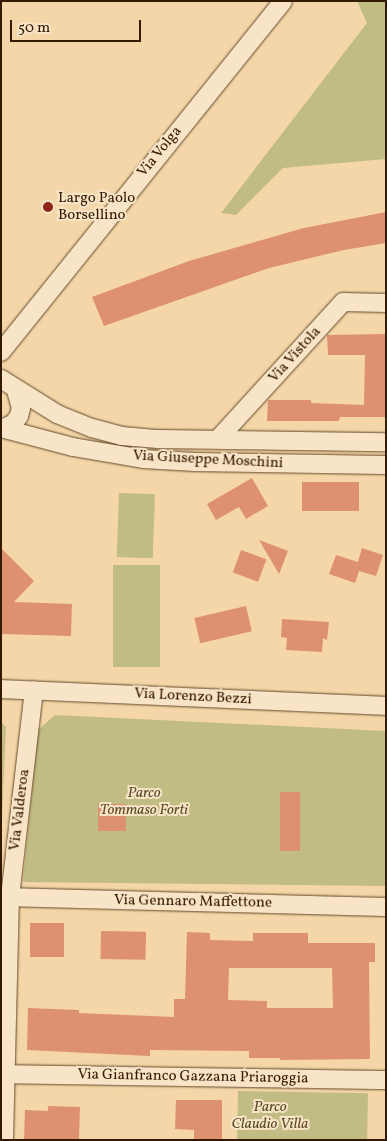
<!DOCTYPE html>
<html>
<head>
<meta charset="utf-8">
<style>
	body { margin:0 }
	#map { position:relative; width:387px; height:1141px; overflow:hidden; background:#f4d6a8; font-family:Vollkorn,serif }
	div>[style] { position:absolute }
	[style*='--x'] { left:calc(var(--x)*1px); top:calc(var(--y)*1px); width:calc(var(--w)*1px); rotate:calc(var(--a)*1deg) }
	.green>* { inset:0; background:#c1bc83; transform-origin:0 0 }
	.building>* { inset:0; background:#de9171; transform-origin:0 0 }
	.roads { filter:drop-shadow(0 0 1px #63492a) drop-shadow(0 0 1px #63492a) }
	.minor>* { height:18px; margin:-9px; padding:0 9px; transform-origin:9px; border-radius:9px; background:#f8e4c6 }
	.dots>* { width:14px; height:14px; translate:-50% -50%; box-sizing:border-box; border:2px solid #f8e4c6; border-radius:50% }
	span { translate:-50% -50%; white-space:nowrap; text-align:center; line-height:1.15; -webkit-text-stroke:4px #f8e4c6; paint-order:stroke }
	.street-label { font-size:15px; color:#331a00 }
	.poi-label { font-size:15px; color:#331a00 }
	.left { translate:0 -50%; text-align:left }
	.park-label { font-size:15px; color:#5e4b27; font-style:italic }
	.frame { position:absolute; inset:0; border:2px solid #331a00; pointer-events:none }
	.scale { position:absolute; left:10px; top:20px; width:131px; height:22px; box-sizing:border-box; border:2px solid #331a00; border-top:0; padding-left:6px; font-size:15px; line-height:18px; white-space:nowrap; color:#331a00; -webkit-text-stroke:4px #f8e4c6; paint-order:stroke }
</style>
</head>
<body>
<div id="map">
	<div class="green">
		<i style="clip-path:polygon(357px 1px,386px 1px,386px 159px,283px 168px,236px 215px,221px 213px,367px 23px)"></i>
		<i style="left:119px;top:493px;width:36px;height:64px;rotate:2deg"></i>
		<i style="left:160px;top:565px;width:102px;height:47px;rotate:90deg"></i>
		<i style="clip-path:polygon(55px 715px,386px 731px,386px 886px,23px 882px,38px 730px)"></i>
		<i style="clip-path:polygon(1px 722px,6px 727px,1px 838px)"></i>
		<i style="left:238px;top:1091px;width:130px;height:49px;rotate:1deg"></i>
	</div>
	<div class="building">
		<i style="clip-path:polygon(386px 212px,386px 243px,344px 250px,269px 268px,104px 326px,92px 297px,189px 261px,304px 228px)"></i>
		<i style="clip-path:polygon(386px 334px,386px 417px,340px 417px,339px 421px,267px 421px,268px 400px,311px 400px,311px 403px,364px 405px,365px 355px,328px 355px,327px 335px)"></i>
		<i style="clip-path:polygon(252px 478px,268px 506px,246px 519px,239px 507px,216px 520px,207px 504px)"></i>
		<i style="left:359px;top:482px;width:29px;height:57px;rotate:90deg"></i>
		<i style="clip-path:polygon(259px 540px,288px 551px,279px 574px)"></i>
		<i style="clip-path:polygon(1px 548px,34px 581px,14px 602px,72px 604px,71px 636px,1px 634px)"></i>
		<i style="clip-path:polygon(362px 548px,383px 555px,376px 576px,359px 571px,355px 583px,329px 574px,336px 555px,358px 562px)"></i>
		<i style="left:241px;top:550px;width:27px;height:24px;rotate:20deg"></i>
		<i style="left:246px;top:606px;width:26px;height:53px;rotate:77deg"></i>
		<i style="clip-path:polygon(282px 619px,329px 622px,327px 640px,323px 638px,322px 652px,286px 650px,287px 638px,281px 637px)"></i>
		<i style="left:300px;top:792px;width:59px;height:20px;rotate:90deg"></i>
		<i style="left:98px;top:804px;width:28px;height:27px"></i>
		<i style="left:30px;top:923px;width:34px;height:34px"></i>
		<i style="left:101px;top:931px;width:45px;height:28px;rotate:1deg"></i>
		<i style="clip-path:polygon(evenodd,187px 932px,210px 933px,210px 940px,253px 941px,253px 933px,308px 933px,308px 943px,375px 943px,375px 962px,369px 962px,370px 1059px,280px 1060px,280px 1058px,249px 1058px,249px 1051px,150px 1050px,150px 1056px,27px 1050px,28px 1008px,79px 1010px,79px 1013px,174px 1017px,174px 999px,185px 999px,187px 932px,229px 968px,332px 968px,333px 1008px,267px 1008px,267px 1001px,228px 1000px,229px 968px)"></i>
		<i style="clip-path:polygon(176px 1100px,222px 1100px,222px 1140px,194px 1140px,194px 1130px,175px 1129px)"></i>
		<i style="clip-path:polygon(48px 1106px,80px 1107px,79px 1140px,24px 1140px,25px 1110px,48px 1111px)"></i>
	</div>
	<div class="roads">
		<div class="minor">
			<i style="--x:1;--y:352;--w:450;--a:-51.2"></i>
			<i style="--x:1;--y:379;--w:66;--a:32"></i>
			<i style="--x:57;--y:414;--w:38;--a:22"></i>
			<i style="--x:92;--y:428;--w:31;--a:15"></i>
			<i style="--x:122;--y:436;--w:36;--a:5"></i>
			<i style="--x:158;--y:439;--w:228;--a:0.8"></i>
			<i style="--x:1;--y:428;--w:74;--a:14.8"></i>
			<i style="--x:73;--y:447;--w:71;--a:9.7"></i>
			<i style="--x:143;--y:459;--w:52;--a:3.3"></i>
			<i style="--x:195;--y:462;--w:191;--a:0.9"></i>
			<i style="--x:3;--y:428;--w:11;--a:-22"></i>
			<i style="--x:13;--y:424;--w:10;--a:-53"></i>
			<i style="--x:19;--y:416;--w:8;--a:-76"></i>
			<i style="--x:21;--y:408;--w:19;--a:-106"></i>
			<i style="--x:218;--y:439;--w:185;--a:-47.6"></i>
			<i style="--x:343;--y:302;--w:43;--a:1.3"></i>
			<i style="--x:1;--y:689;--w:385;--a:2.5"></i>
			<i style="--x:1;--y:897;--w:385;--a:1.5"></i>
			<i style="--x:1;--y:1074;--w:385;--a:0.9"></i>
			<i style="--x:4;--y:1140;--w:243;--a:-88.6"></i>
			<i style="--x:10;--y:897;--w:208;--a:-83.4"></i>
		</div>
	</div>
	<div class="dots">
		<i style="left:48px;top:207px;background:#8f2418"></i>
	</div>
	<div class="street-label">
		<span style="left:160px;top:152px;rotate:-51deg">Via Volga</span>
		<span style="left:295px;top:355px;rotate:-48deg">Via Vistola</span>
		<span style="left:208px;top:460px;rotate:3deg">Via Giuseppe Moschini</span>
		<span style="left:193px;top:697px;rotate:3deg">Via Lorenzo Bezzi</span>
		<span style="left:20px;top:810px;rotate:-83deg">Via Valderoa</span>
		<span style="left:193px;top:902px;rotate:1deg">Via Gennaro Maffettone</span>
		<span style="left:193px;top:1077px;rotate:1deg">Via Gianfranco Gazzana Priaroggia</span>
	</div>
	<div class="poi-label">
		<span class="left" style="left:58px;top:207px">Largo Paolo<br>Borsellino</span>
	</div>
	<div class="park-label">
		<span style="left:144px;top:802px">Parco<br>Tommaso Forti</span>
		<span style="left:270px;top:1116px">Parco<br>Claudio Villa</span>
	</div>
	<div class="frame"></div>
	<div class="scale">50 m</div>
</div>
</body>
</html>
